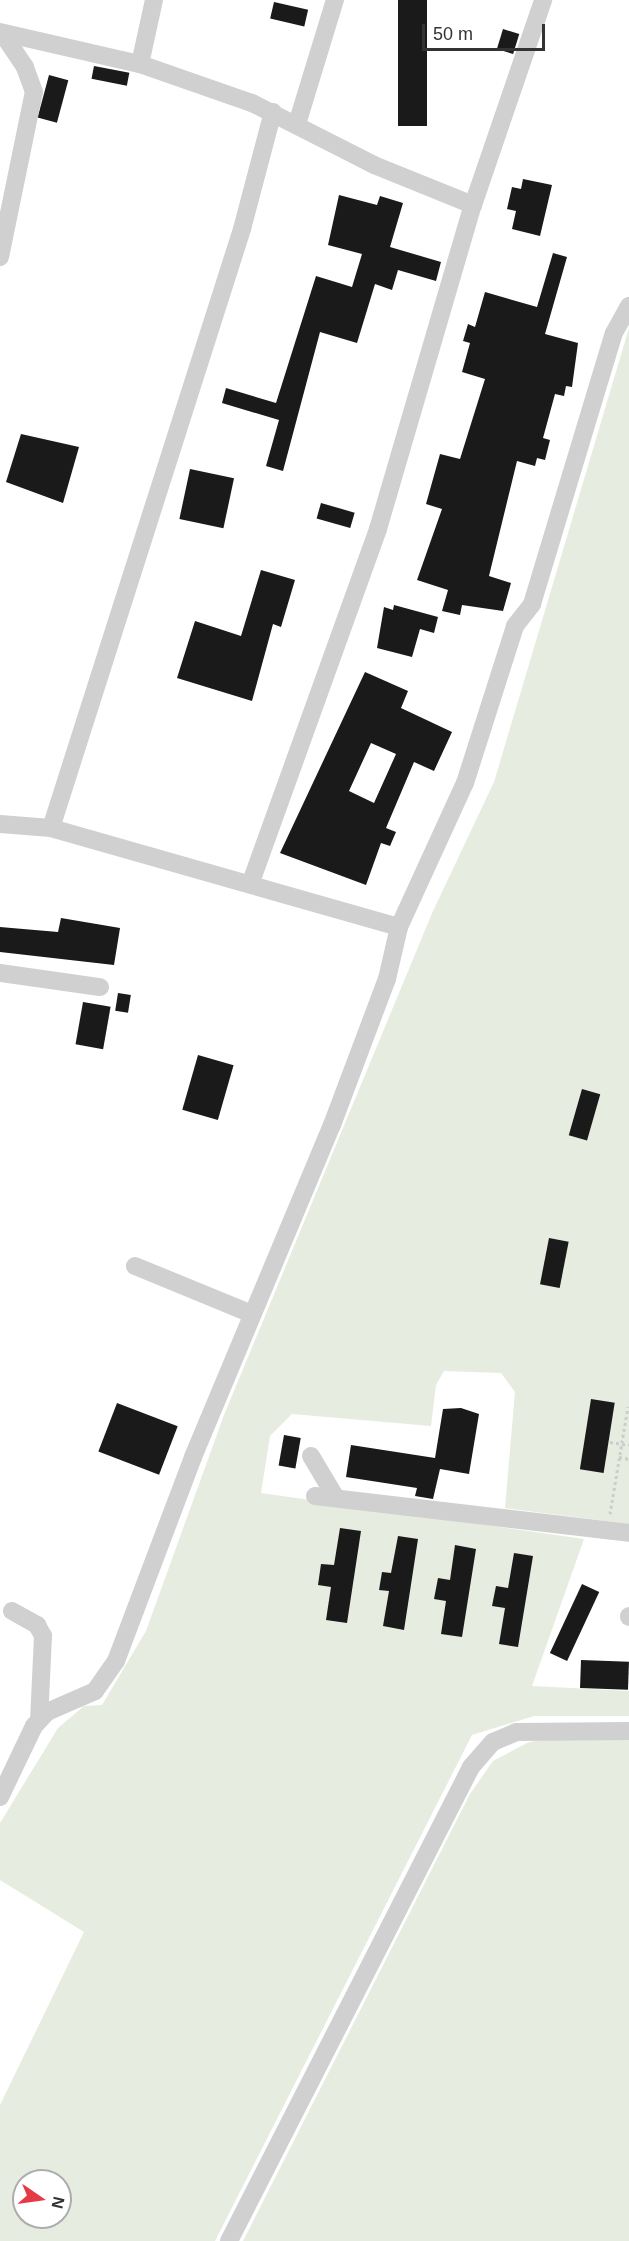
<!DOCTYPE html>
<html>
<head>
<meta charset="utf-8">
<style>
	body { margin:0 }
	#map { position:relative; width:629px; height:2241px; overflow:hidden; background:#fff; font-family:Helvetica,sans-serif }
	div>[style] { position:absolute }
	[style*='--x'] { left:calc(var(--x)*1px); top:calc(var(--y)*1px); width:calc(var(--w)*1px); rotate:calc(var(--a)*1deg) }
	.green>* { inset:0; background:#e6ecdf }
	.building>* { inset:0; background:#1a1a1a; transform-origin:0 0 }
	.path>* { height:3px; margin-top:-1.5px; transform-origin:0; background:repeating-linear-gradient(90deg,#cdcdcd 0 3px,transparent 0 6px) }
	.minor>* { height:18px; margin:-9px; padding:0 9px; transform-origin:9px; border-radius:9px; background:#d0d0d0 }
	span { translate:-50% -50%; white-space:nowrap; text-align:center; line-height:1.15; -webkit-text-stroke:6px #fff; paint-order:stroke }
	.north { position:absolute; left:12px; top:2169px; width:60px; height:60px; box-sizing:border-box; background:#fff; border:2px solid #adadad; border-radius:50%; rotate:103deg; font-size:16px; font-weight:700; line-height:24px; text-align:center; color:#333 }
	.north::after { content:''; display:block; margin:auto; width:21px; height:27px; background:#e63946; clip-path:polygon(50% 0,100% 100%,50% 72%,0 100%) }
	.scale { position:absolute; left:422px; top:24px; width:123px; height:27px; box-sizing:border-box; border:3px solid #333; border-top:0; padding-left:8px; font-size:18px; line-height:21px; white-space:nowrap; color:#333; -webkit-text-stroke:4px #fff; paint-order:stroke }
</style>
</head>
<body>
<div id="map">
	<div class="green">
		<i style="clip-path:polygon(evenodd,629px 328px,629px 1524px,505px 1508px,515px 1392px,501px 1373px,444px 1371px,436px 1385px,431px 1426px,292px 1414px,270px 1436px,261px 1493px,584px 1539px,532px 1686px,629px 1691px,629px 1716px,534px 1716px,472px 1735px,215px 2241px,0 2241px,0 2105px,84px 1932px,0 1880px,0 1823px,58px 1728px,84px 1706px,102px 1705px,146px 1631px,224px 1415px,433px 911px,494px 782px,629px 328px,24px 2181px,60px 2181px,60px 2217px,24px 2217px,24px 2181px)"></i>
		<i style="clip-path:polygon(562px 1734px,629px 1736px,629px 2241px,243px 2241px,470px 1794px,493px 1761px,527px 1743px)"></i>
	</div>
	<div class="building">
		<i style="left:398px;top:0;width:29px;height:126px"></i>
		<i style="left:274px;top:2px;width:35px;height:17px;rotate:13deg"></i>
		<i style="left:503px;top:29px;width:17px;height:21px;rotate:17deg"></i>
		<i style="left:94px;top:66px;width:36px;height:13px;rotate:11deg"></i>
		<i style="left:49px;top:75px;width:20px;height:44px;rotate:15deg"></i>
		<i style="clip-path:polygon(523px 179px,552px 185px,540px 236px,512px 229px,516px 211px,507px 209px,512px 187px,521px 189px)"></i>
		<i style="clip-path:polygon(339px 195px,377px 205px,380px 196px,403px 203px,390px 247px,441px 262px,436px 281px,398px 270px,392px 290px,375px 284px,357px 343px,320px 332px,283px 471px,266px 466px,279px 420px,222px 403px,226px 388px,276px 403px,316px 276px,352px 287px,362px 254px,328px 245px)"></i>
		<i style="clip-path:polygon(553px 253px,567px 257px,545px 334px,578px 343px,572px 387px,566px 386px,564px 396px,555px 394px,543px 438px,550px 440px,545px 460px,537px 458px,535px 466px,517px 461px,489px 576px,511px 583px,503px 611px,462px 605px,460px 615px,442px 611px,448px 590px,417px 580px,442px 509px,426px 504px,440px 454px,460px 459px,485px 379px,462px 372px,470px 343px,463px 341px,468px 324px,475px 327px,485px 292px,537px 307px)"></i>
		<i style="clip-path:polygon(21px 434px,79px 447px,63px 503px,6px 482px)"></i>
		<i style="left:190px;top:469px;width:45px;height:51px;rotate:12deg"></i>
		<i style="left:321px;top:503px;width:35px;height:16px;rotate:16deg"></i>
		<i style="clip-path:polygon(261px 570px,295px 580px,281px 627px,273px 624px,252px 701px,177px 678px,195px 621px,241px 636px)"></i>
		<i style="clip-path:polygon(394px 605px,438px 617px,434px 633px,420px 629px,412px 657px,377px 648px,384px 607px,393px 610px)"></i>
		<i style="clip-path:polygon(evenodd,365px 672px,408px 691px,401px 708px,452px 732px,434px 771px,414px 762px,386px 828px,396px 832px,390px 846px,381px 843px,366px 885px,280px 853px,365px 672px,371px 743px,396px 754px,374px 803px,349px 791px,371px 743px)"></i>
		<i style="clip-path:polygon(61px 918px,120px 928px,114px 965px,0 952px,0 927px,58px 932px)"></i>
		<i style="left:118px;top:993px;width:13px;height:18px;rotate:9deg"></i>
		<i style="left:83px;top:1002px;width:28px;height:43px;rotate:10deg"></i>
		<i style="left:198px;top:1055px;width:37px;height:57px;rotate:16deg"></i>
		<i style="left:582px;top:1089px;width:19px;height:48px;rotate:16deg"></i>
		<i style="left:549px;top:1238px;width:20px;height:47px;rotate:11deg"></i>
		<i style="left:591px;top:1399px;width:24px;height:71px;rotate:9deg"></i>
		<i style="left:117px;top:1403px;width:65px;height:52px;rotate:21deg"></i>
		<i style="clip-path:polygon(461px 1408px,479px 1414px,469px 1474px,440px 1469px,433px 1499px,415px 1496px,417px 1488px,346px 1477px,351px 1445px,435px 1458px,443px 1409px)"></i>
		<i style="left:284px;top:1435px;width:17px;height:31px;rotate:10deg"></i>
		<i style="clip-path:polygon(340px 1528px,361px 1531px,347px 1623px,326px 1620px,331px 1587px,318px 1585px,321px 1564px,334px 1565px)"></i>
		<i style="clip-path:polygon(398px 1536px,418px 1539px,404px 1630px,383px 1626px,389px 1591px,379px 1590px,382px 1572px,391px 1573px)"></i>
		<i style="clip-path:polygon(455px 1545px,476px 1549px,462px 1637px,441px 1634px,446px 1601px,434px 1599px,438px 1578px,450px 1580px)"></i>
		<i style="clip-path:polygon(514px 1553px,533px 1556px,518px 1647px,499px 1644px,505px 1608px,492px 1606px,496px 1586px,508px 1588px)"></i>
		<i style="left:582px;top:1584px;width:19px;height:76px;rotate:25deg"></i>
		<i style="left:581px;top:1660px;width:48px;height:28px;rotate:2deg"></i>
	</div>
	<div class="path">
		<i style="--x:610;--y:1442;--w:19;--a:9"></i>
		<i style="--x:619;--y:1457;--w:10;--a:11"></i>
		<i style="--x:610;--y:1514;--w:109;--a:-80.5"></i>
	</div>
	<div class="minor">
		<i style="--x:0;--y:32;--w:144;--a:12.9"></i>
		<i style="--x:140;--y:64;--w:119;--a:19.2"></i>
		<i style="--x:252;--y:103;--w:137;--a:26.9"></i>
		<i style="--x:374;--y:165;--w:107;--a:22"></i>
		<i style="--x:140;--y:64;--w:66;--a:-77.7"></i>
		<i style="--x:297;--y:124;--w:130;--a:-73"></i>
		<i style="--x:0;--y:257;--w:168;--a:-78.4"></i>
		<i style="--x:34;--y:92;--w:27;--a:-110"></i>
		<i style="--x:25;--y:67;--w:40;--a:-124"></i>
		<i style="--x:0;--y:824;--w:51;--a:4.5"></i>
		<i style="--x:51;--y:828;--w:362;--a:15.9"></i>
		<i style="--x:51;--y:828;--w:629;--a:-72.31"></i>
		<i style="--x:242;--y:229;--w:121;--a:-75.2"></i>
		<i style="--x:251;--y:882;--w:375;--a:-70.2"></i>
		<i style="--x:378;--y:529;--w:338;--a:-73.7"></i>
		<i style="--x:473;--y:205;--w:217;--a:-71.1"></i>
		<i style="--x:0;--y:973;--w:101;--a:8"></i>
		<i style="--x:135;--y:1266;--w:126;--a:22.3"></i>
		<i style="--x:311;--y:1456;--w:49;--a:59.2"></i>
		<i style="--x:315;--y:1496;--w:316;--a:6.7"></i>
		<i style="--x:12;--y:1611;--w:29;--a:29"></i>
		<i style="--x:37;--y:1625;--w:13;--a:61"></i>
		<i style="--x:43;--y:1636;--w:84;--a:92.7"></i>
		<i style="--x:629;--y:1617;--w:1;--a:-90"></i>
		<i style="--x:0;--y:1797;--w:79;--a:-64.4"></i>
		<i style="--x:34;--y:1726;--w:19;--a:-47"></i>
		<i style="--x:47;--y:1712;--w:52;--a:-23.6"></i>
		<i style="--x:95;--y:1691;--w:37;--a:-55"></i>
		<i style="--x:116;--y:1661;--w:218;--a:-69.3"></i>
		<i style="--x:193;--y:1457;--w:360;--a:-67.3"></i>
		<i style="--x:332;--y:1125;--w:156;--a:-69.4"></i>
		<i style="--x:387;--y:979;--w:53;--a:-77"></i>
		<i style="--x:399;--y:927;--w:158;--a:-65.4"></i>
		<i style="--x:465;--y:783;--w:165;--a:-72.3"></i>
		<i style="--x:515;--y:626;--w:28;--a:-52"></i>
		<i style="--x:532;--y:604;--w:283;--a:-73.2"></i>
		<i style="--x:614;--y:333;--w:31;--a:-61"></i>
		<i style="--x:229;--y:2241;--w:532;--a:-62.95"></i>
		<i style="--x:471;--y:1767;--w:33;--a:-49"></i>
		<i style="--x:493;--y:1742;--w:25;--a:-23"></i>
		<i style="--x:516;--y:1732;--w:113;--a:-0.5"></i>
	</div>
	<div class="north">N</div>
	<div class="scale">50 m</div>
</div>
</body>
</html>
